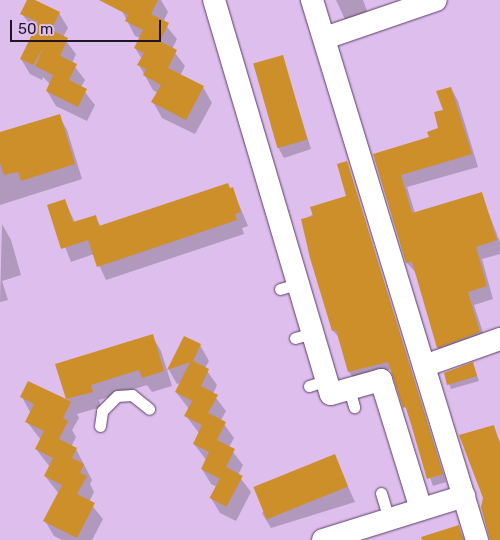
<!DOCTYPE html>
<html>
<head>
<meta charset="utf-8">
<style>
	body { margin:0 }
	#map { position:relative; width:500px; height:540px; overflow:hidden; background:#debeed; font-family:Rubik,sans-serif }
	div>[style] { position:absolute }
	[style*='--x'] { left:calc(var(--x)*1px); top:calc(var(--y)*1px); width:calc(var(--w)*1px); rotate:calc(var(--a)*1deg) }
	.shadow>* { inset:0; background:#0003 }
	.building>* { inset:0; background:#cd8f29; transform-origin:0 0 }
	.roads { filter:drop-shadow(0 0 1px #593e66) drop-shadow(0 0 1px #593e66) }
	.service>* { height:11px; margin:-5.5px; padding:0 5.5px; transform-origin:5.5px; border-radius:5.5px; background:#fff }
	.minor>* { height:22px; margin:-11px; padding:0 11px; transform-origin:11px; border-radius:11px; background:#fff }
	span { translate:-50% -50%; white-space:nowrap; text-align:center; line-height:1.15; -webkit-text-stroke:5px #debeed; paint-order:stroke }
	.scale { position:absolute; left:10px; top:20px; width:151px; height:22px; box-sizing:border-box; border:2px solid #201526; border-top:0; padding-left:6px; font-size:15px; line-height:18px; white-space:nowrap; color:#201526; -webkit-text-stroke:4px #debeed; paint-order:stroke }
</style>
</head>
<body>
<div id="map">
	<div class="shadow">
		<i style="clip-path:polygon(28px 0,59px 13px,68px 28px,63px 37px,76px 54px,72px 63px,85px 80px,81px 87px,95px 105px,87px 121px,56px 106px,47px 91px,50px 84px,43px 77px,42px 80px,30px 74px,21px 59px,35px 31px,22px 14px)"></i>
		<i style="clip-path:polygon(124px 0,161px 0,168px 12px,163px 22px,177px 39px,172px 49px,185px 66px,180px 76px,203px 87px,212px 103px,195px 134px,162px 118px,153px 102px,158px 93px,153px 90px,139px 65px,142px 59px,135px 48px,140px 38px,135px 36px,122px 11px)"></i>
		<i style="clip-path:polygon(336px 0,363px 0,371px 22px,350px 30px)"></i>
		<i style="clip-path:polygon(282px 56px,311px 149px,284px 158px,279px 149px)"></i>
		<i style="clip-path:polygon(451px 88px,458px 101px,478px 167px,407px 187px,415px 213px,481px 194px,500px 242px,500px 254px,482px 259px,493px 299px,474px 305px,487px 345px,445px 359px,438px 347px,417px 274px,407px 263px,374px 155px,430px 137px,440px 129px)"></i>
		<i style="clip-path:polygon(59px 116px,67px 130px,82px 179px,0 205px,0 134px)"></i>
		<i style="clip-path:polygon(347px 162px,446px 482px,433px 486px,392px 369px,354px 379px,349px 372px,340px 338px,333px 331px,302px 220px,348px 197px)"></i>
		<i style="clip-path:polygon(232px 188px,248px 226px,242px 228px,244px 234px,106px 280px,94px 254px,71px 262px,49px 206px,65px 201px,75px 223px,95px 216px,101px 227px)"></i>
		<i style="clip-path:polygon(2px 224px,11px 240px,21px 275px,2px 281px,8px 300px,0 302px)"></i>
		<i style="clip-path:polygon(152px 336px,161px 351px,172px 386px,152px 392px,147px 385px,99px 400px,101px 407px,77px 414px,79px 418px,72px 430px,76px 437px,71px 447px,76px 449px,92px 480px,90px 484px,94px 492px,89px 502px,103px 519px,92px 540px,62px 540px,54px 536px,45px 521px,59px 494px,45px 476px,50px 467px,36px 449px,41px 440px,27px 422px,30px 412px,22px 397px,68px 402px,57px 365px)"></i>
		<i style="clip-path:polygon(185px 338px,200px 345px,209px 361px,205px 368px,217px 385px,213px 394px,226px 411px,221px 420px,234px 438px,229px 447px,243px 465px,238px 475px,251px 492px,236px 521px,220px 513px,211px 498px,217px 487px,211px 484px,202px 469px,207px 461px,194px 444px,199px 433px,186px 416px,189px 409px,176px 392px,181px 383px,177px 384px,169px 370px)"></i>
		<i style="clip-path:polygon(473px 364px,479px 381px,451px 389px,449px 384px)"></i>
		<i style="clip-path:polygon(493px 426px,500px 442px,500px 540px,490px 540px,484px 498px,460px 436px)"></i>
		<i style="clip-path:polygon(334px 456px,355px 502px,271px 528px,262px 513px)"></i>
		<i style="clip-path:polygon(458px 526px,465px 540px,438px 540px)"></i>
	</div>
	<div class="building">
		<i style="clip-path:polygon(27px 0,35px 0,60px 12px,51px 30px,68px 38px,60px 56px,77px 64px,69px 80px,87px 89px,78px 107px,46px 91px,53px 75px,35px 66px,44px 47px,33px 65px,20px 59px,38px 22px,20px 14px)"></i>
		<i style="clip-path:polygon(99px 0,158px 0,151px 14px,169px 23px,160px 41px,177px 50px,168px 68px,204px 86px,186px 120px,151px 102px,161px 85px,143px 75px,146px 69px,137px 65px,144px 53px,134px 48px,143px 30px,125px 21px,128px 15px)"></i>
		<i style="left:283px;top:55px;width:88px;height:31px;rotate:74deg"></i>
		<i style="clip-path:polygon(451px 87px,472px 154px,401px 175px,412px 213px,482px 192px,497px 240px,476px 247px,487px 286px,468px 292px,480px 332px,437px 348px,412px 262px,406px 263px,373px 154px,429px 137px,427px 132px,438px 128px,434px 112px,443px 110px,436px 91px)"></i>
		<i style="clip-path:polygon(60px 114px,75px 164px,21px 181px,18px 172px,4px 175px,0 163px,0 132px)"></i>
		<i style="clip-path:polygon(347px 161px,443px 474px,427px 479px,406px 407px,403px 408px,388px 362px,348px 372px,336px 330px,332px 331px,310px 258px,301px 219px,313px 216px,310px 207px,346px 196px,337px 164px)"></i>
		<i style="clip-path:polygon(228px 183px,230px 188px,233px 187px,241px 212px,235px 214px,237px 220px,97px 267px,88px 240px,61px 249px,47px 205px,65px 199px,73px 222px,96px 215px,99px 226px)"></i>
		<i style="clip-path:polygon(153px 334px,164px 371px,142px 378px,139px 370px,91px 385px,93px 392px,66px 399px,71px 402px,63px 418px,68px 421px,59px 439px,77px 448px,72px 458px,84px 464px,80px 473px,87px 476px,77px 494px,95px 503px,77px 538px,43px 521px,62px 485px,44px 476px,53px 458px,35px 449px,44px 431px,25px 422px,34px 404px,20px 397px,28px 381px,66px 399px,55px 364px)"></i>
		<i style="clip-path:polygon(184px 336px,201px 344px,193px 361px,209px 369px,201px 386px,218px 395px,208px 413px,226px 422px,217px 440px,235px 449px,220px 479px,201px 469px,209px 452px,193px 444px,202px 425px,184px 416px,192px 401px,175px 392px,190px 362px,167px 370px)"></i>
		<i style="clip-path:polygon(473px 362px,477px 376px,447px 385px,444px 373px)"></i>
		<i style="clip-path:polygon(494px 425px,500px 445px,500px 540px,490px 540px,481px 507px,483px 498px,459px 435px)"></i>
		<i style="left:335px;top:454px;width:35px;height:88px;rotate:68deg"></i>
		<i style="left:226px;top:467px;width:19px;height:35px;rotate:28deg"></i>
		<i style="clip-path:polygon(459px 525px,463px 540px,422px 540px,421px 537px)"></i>
	</div>
	<div class="roads">
		<div class="service">
			<i style="--x:280;--y:289;--w:19;--a:-16"></i>
			<i style="--x:295;--y:338;--w:19;--a:-16"></i>
			<i style="--x:309;--y:386;--w:19;--a:-18"></i>
			<i style="--x:349;--y:389;--w:19;--a:74"></i>
			<i style="--x:100;--y:426;--w:15;--a:-82"></i>
			<i style="--x:102;--y:411;--w:21;--a:-45"></i>
			<i style="--x:117;--y:396;--w:15;--a:-4"></i>
			<i style="--x:132;--y:395;--w:22;--a:39"></i>
			<i style="--x:381;--y:493;--w:27;--a:73"></i>
		</div>
		<div class="minor">
			<i style="--x:214;--y:0;--w:411;--a:73.5"></i>
			<i style="--x:331;--y:394;--w:52;--a:-15.6"></i>
			<i style="--x:381;--y:380;--w:135;--a:72.8"></i>
			<i style="--x:312;--y:0;--w:565;--a:73.01"></i>
			<i style="--x:325;--y:38;--w:117;--a:-18.9"></i>
			<i style="--x:424;--y:366;--w:81;--a:-19.6"></i>
			<i style="--x:323;--y:540;--w:148;--a:-17.3"></i>
		</div>
	</div>
	<div class="scale">50 m</div>
</div>
</body>
</html>
